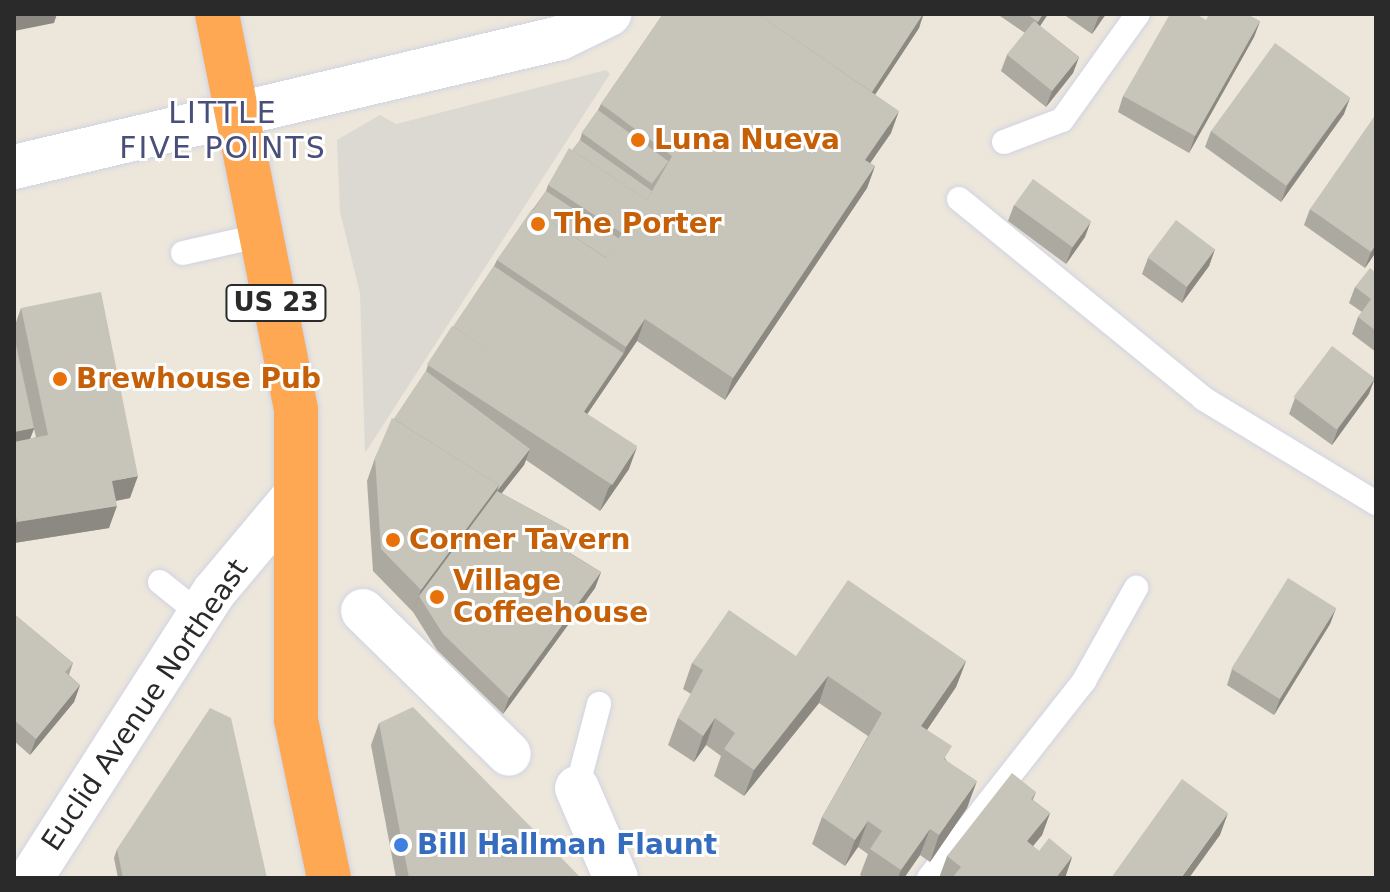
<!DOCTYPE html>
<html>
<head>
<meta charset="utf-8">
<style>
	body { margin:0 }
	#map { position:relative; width:1390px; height:892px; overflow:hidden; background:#ece6db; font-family:"DejaVu Sans",sans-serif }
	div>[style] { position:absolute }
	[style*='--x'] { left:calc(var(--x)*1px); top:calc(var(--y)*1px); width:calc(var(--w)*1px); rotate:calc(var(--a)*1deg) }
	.plaza>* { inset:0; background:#dcd9d2 }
	.roads { filter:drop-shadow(0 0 2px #d0d3e3) drop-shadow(0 0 2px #d0d3e3) }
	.lane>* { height:24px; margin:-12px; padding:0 12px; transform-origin:12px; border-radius:12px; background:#fff }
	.street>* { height:44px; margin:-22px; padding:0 22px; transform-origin:22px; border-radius:22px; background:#fff }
	.secondary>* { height:44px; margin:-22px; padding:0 22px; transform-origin:22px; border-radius:22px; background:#fff }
	.highway>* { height:44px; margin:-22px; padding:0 22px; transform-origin:22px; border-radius:22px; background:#ffa853 }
	.wall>* { inset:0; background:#aba9a0 }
	.shaded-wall>* { inset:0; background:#8b8982 }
	.building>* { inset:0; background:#c7c4ba; transform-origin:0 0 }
	.dots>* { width:22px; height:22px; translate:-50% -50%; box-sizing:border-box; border:4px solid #fff; border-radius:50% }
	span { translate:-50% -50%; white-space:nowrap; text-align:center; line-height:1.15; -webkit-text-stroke:6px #fff; paint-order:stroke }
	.shield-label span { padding:2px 6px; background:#fff; border:2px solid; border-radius:6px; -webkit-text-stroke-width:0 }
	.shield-label { font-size:26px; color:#2a2a2a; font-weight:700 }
	.food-label { font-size:28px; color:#c56008; font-weight:700 }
	.left { translate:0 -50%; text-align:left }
	.street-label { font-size:28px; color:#2a2a2a }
	.shop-label { font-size:28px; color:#366cbe; font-weight:700 }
	.neighbourhood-label { font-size:30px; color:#494f7b; letter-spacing:2px }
	.frame { position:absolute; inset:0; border:16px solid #2a2a2a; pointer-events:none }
</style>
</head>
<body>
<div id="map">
	<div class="plaza">
		<i style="clip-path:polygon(606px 70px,610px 74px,365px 453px,360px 293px,340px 212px,337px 140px,380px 115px,396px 124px)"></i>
	</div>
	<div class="roads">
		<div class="lane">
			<i style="--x:1004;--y:142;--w:62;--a:-20.8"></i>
			<i style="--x:1062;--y:120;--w:130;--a:-54.4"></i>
			<i style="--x:959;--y:199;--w:316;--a:39.2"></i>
			<i style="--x:1204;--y:399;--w:201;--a:31.2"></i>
			<i style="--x:183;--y:253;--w:82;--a:-12.7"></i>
			<i style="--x:160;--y:582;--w:53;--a:38.8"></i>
			<i style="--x:577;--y:788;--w:87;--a:-75.3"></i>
			<i style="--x:929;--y:878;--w:251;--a:-51.8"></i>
			<i style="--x:1084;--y:681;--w:107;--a:-60.8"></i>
		</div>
		<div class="street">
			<i style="--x:363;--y:611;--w:204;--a:44.4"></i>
			<i style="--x:577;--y:788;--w:98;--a:66.6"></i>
			<i style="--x:31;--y:878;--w:340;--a:-57.4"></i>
			<i style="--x:214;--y:592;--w:123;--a:-50"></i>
		</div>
		<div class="secondary">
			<i style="--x:14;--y:167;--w:561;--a:-13.29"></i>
			<i style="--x:560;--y:38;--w:55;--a:-26.1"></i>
		</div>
		<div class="highway">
			<i style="--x:217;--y:14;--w:403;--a:78.7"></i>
			<i style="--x:296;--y:409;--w:311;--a:90"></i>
			<i style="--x:296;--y:720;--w:161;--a:78.2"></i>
		</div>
	</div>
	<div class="wall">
		<i style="clip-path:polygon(663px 14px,924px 14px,919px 28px,875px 95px,891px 133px,870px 163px,875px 166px,867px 188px,725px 400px,637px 341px,587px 414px,629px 469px,600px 511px,526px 460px,524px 465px,501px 493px,575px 533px,567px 551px,601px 572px,595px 588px,503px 714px,437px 650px,413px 612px,373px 571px,367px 481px,375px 458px,394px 419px,426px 371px,428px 365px,494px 266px,497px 260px,546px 191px,548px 185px,580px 140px,582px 133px,598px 110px,601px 104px)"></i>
		<i style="clip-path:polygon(1001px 14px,1048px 14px,1040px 26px,1079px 57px,1073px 73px,1046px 107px,1001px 71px,1007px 55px,1025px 33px,1000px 16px)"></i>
		<i style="clip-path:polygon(1063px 14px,1106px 14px,1092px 34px)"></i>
		<i style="clip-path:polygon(1206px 20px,1260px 21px,1254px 37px,1189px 153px,1118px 112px,1123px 96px)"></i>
		<i style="clip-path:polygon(1344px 114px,1281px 202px,1205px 147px,1211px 131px)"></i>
		<i style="clip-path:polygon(1014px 205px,1085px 237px,1066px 264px,1008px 221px)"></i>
		<i style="clip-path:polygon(1310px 209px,1376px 252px,1365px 268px,1304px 225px)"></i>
		<i style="clip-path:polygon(1215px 249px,1209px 266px,1182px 303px,1142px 274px,1148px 258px)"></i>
		<i style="clip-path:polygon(1376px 273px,1376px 352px,1352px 334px,1358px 317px,1362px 312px,1349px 303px,1355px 287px)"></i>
		<i style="clip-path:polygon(evenodd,21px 308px,130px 498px,116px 501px,109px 528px,14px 543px,14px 328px,21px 308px,34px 429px,36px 437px,30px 439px,34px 429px)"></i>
		<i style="clip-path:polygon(1369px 394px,1332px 445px,1289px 414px,1295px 398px)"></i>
		<i style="clip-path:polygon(1336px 608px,1330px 624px,1274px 715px,1227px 685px,1232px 669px)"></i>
		<i style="clip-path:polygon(14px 614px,73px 663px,69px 675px,80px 685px,74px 702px,30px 755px,14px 741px)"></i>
		<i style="clip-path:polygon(796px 656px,966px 661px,956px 687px,927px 730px,947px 761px,967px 808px,930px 862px,920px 855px,904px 878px,864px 878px,860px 875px,868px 854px,858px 847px,845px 866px,812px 844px,822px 817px,868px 736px,819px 703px,744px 796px,714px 776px,721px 756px,706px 745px,694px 762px,668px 745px,678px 718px,691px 694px,683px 689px,692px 663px)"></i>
		<i style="clip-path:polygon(379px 723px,581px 878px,396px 878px,371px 745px)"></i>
		<i style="clip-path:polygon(1036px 792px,1033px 800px,1050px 813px,1042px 835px,1033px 846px,1039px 851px,1072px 857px,1065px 878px,939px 878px,947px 856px)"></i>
		<i style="clip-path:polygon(117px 849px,267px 878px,118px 878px,114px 858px)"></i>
	</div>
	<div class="shaded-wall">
		<i style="clip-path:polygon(26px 14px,57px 14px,54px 23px,14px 31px,14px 16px)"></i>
		<i style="clip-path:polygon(923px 14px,919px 28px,862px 114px,868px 98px)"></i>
		<i style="clip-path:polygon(1043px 14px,1048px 14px,1032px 38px,1038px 22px)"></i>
		<i style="clip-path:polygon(1101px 14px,1106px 14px,1092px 34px,1098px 18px)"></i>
		<i style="clip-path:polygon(1260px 21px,1254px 37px,1189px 153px,1195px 136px)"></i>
		<i style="clip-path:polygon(1079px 57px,1073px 73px,1046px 107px,1052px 91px)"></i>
		<i style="clip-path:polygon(1350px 98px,1344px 114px,1281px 202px,1287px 186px)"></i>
		<i style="clip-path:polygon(899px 111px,891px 133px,857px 182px,865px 160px)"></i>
		<i style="clip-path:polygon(875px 166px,867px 188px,725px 400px,733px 378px)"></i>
		<i style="clip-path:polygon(1091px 221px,1085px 237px,1066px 264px,1072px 248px)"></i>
		<i style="clip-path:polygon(1376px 244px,1376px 252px,1365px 268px,1371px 252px)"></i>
		<i style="clip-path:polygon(1215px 249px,1209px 266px,1182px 303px,1187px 287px)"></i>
		<i style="clip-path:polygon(645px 319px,637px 341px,573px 435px,579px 419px,624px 353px,626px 347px)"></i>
		<i style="clip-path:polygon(1375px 378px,1369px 394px,1332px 445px,1338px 429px)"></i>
		<i style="clip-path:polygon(34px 428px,26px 450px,14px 452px,14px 432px)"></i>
		<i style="clip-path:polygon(637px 447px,629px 469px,600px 511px,608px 489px)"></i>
		<i style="clip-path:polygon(530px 449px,524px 465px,491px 507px,497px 491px)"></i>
		<i style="clip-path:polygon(138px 476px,130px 498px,104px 503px,112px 481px)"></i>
		<i style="clip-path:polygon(499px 485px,491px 507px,419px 596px,413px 612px,421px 590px)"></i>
		<i style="clip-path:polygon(117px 506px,109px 528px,14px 543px,14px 530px,17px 522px)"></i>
		<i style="clip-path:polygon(575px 533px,569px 549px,555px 564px,561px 548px)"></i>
		<i style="clip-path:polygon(601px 572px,595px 588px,503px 714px,509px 698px)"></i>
		<i style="clip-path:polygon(1336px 608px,1330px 624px,1274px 715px,1280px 699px)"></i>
		<i style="clip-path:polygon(966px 661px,956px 687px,912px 752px,921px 726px)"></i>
		<i style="clip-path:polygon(828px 676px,819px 703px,744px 796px,754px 770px)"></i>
		<i style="clip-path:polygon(80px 685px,74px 702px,30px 755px,36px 739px)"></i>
		<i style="clip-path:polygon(715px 718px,706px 745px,694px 762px,703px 736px)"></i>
		<i style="clip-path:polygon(977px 781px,967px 808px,930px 862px,939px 835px)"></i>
		<i style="clip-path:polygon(1050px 813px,1042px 835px,1019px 863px,1027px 841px)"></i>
		<i style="clip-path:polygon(1228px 813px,1220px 835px,1189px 878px,1181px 878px)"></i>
		<i style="clip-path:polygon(868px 821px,858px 847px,845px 866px,855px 840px)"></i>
		<i style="clip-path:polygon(930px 829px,920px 855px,904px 878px,898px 878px,901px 870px)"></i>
		<i style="clip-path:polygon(1072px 857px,1065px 878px,1056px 878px)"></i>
	</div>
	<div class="building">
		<i style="clip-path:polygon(663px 14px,758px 14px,899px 111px,865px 160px,875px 166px,733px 378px,645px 319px,626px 347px,497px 260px,532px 209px,606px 258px,622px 233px,548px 185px,569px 148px,647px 200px,672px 156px,601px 104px)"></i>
		<i style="clip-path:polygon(758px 14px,923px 14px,872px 92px)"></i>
		<i style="clip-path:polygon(1027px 14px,1043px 14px,1038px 22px)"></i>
		<i style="clip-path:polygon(1170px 14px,1196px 14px,1206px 20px,1209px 14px,1247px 14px,1260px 21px,1195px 136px,1123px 96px)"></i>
		<i style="left:1034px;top:21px;width:58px;height:43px;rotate:39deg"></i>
		<i style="left:1275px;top:43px;width:93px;height:109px;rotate:36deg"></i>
		<i style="left:598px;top:110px;width:87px;height:28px;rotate:36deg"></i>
		<i style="clip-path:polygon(1376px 114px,1376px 244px,1371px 252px,1310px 209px)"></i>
		<i style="clip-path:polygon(580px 140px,652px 191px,647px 200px,572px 150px)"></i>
		<i style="left:1033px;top:179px;width:72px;height:32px;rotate:36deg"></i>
		<i style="left:546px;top:191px;width:87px;height:23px;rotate:33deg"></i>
		<i style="left:1176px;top:220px;width:49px;height:47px;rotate:37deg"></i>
		<i style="left:494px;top:266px;width:156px;height:73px;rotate:34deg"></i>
		<i style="clip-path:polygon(1370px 268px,1376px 273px,1376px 331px,1358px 317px,1371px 299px,1355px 287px)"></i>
		<i style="clip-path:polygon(101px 292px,138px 476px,112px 481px,117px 506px,17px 522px,14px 508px,14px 442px,48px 435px,21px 308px)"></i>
		<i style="left:452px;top:326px;width:221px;height:46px;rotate:33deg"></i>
		<i style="clip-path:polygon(14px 335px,34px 428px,14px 432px)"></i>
		<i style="left:1332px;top:346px;width:54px;height:64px;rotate:37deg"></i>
		<i style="clip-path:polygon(426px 371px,530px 449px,497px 491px,499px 485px,394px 419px)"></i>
		<i style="clip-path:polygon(392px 418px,499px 485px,421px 590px,381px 549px,375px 458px)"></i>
		<i style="clip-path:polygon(497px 491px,575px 533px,561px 548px,601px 572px,509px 698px,443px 634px,419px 596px)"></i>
		<i style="left:1288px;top:578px;width:57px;height:107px;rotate:32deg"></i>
		<i style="clip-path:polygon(848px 580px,966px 661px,921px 726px,952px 746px,944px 759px,977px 781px,939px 835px,930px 829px,901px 870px,870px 849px,882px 831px,868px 821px,855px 840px,822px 817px,882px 713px,828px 676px,754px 770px,724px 749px,735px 733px,715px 718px,703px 736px,678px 718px,703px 670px,692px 663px,729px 610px,796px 656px)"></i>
		<i style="clip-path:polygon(14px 614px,73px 663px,65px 672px,80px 685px,36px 739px,14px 720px)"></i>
		<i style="clip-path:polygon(413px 707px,581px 878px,409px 878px,379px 723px)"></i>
		<i style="clip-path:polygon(210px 708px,231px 718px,267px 878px,123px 878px,117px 849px)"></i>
		<i style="clip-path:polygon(1012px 773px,1036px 792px,1031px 799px,1050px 813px,1027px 841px,1039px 851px,1049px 838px,1072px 857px,1056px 878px,952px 878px,961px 867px,947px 856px)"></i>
		<i style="clip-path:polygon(1182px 779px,1228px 813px,1181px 878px,1111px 878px)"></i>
	</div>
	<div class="dots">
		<i style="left:638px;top:140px;background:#e8710a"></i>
		<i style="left:538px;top:224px;background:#e8710a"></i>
		<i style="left:60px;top:379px;background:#e8710a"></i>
		<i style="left:393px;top:540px;background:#e8710a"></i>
		<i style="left:437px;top:597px;background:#e8710a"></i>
		<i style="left:401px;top:845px;background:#3f7fe0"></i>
	</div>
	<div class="shield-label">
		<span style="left:276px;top:303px">US 23</span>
	</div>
	<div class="food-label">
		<span class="left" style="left:654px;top:140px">Luna Nueva</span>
		<span class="left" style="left:554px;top:224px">The Porter</span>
		<span class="left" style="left:76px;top:379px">Brewhouse Pub</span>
		<span class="left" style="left:409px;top:540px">Corner Tavern</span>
		<span class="left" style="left:453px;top:597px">Village<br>Coffeehouse</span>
	</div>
	<div class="street-label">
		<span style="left:145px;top:705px;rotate:-56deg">Euclid Avenue Northeast</span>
	</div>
	<div class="shop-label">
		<span class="left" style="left:417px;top:845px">Bill Hallman Flaunt</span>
	</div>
	<div class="neighbourhood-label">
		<span style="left:223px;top:130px">LITTLE<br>FIVE POINTS</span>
	</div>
	<div class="frame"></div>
</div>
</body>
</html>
